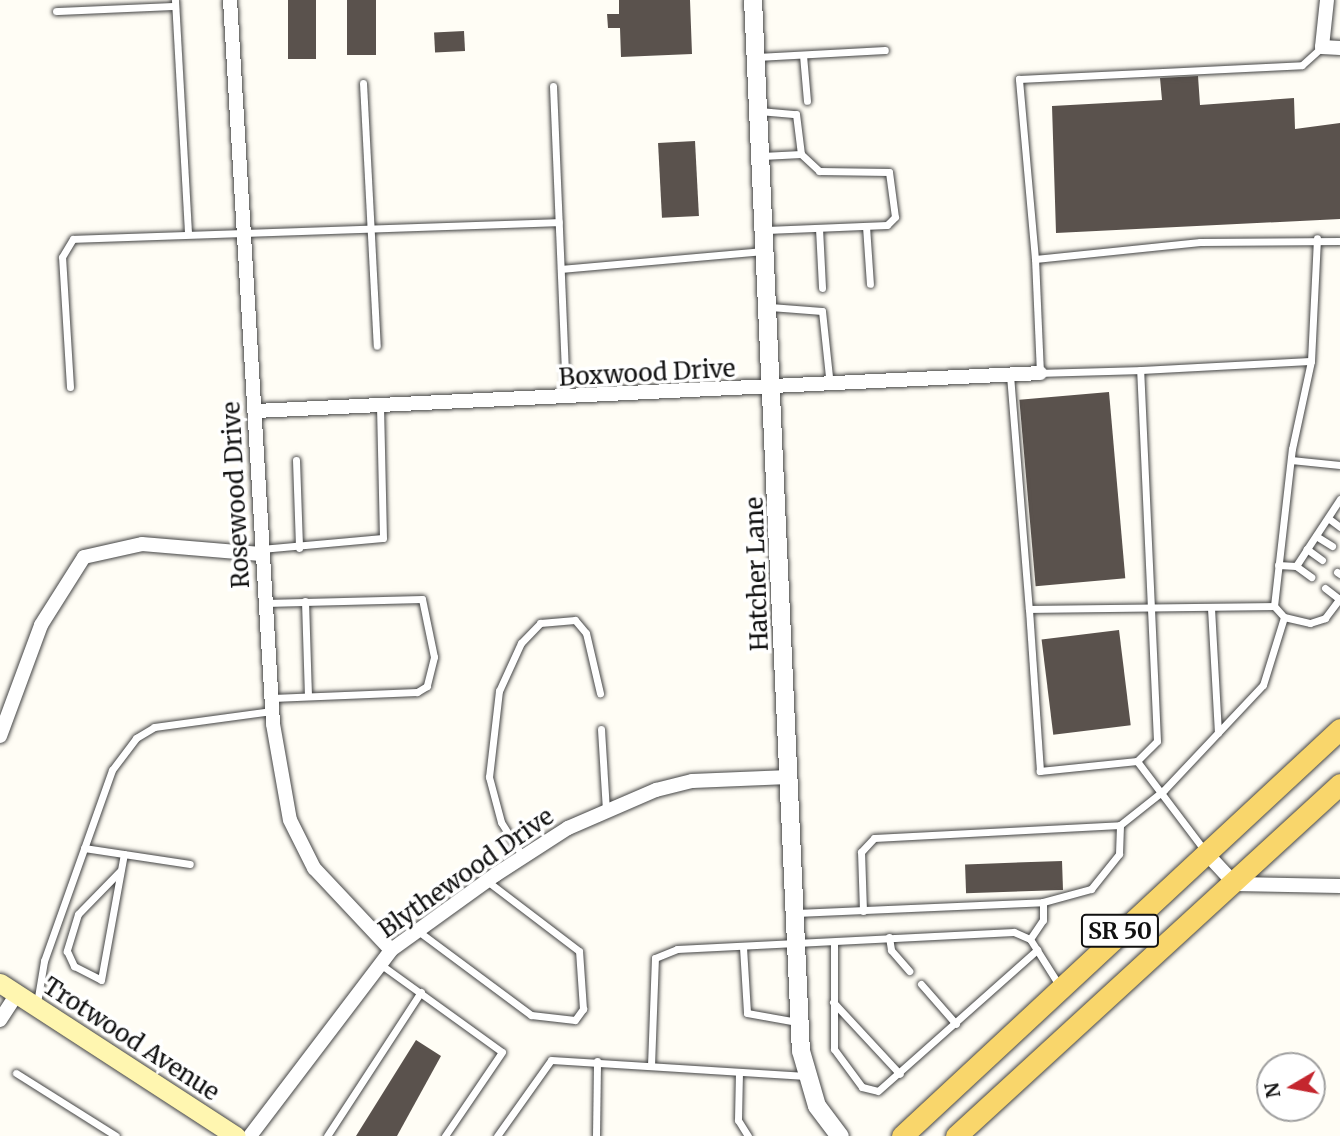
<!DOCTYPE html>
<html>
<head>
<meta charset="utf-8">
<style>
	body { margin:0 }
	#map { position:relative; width:1340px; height:1136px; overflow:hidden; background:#fffdf5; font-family:Merriweather,serif }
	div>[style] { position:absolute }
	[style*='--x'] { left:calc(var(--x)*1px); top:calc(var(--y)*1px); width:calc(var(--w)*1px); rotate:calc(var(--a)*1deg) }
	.building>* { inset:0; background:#5a524d; transform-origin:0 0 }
	.roads { filter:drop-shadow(0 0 2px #444) drop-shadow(0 0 2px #444) }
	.service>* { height:7px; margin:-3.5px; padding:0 3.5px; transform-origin:3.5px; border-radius:3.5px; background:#fff }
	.minor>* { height:14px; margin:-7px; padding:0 7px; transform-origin:7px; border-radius:7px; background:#fff }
	.tertiary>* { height:18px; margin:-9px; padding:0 9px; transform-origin:9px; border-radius:9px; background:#fff }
	.secondary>* { height:19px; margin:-9.5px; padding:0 9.5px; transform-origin:9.5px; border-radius:9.5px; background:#fff6b0 }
	.primary>* { height:21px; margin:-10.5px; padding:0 10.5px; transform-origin:10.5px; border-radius:10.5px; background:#f9d66b }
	span { translate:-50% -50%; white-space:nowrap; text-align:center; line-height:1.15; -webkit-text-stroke:7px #fff; paint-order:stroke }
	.shield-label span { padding:2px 5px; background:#fff; border:2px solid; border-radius:5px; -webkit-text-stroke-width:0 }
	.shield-label { font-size:23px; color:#111; font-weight:700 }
	.street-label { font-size:24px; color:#111 }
	.north { position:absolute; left:1256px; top:1052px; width:70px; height:70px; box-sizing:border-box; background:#fff; border:2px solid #a0a0a0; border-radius:50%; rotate:260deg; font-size:19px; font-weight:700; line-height:28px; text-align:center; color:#111 }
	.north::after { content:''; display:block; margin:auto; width:24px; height:32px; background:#c4262e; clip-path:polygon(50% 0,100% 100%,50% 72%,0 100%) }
</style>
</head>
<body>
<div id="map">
	<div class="building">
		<i style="left:288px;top:0;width:28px;height:59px"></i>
		<i style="left:347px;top:0;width:29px;height:55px"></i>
		<i style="clip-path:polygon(619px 0,690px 0,692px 54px,621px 57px,620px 28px,608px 28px,607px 14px,619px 14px)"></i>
		<i style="left:464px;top:31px;width:20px;height:30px;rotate:87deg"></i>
		<i style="clip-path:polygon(1198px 76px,1200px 105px,1294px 98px,1295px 129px,1340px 123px,1340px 219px,1056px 233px,1052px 106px,1162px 100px,1160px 78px)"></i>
		<i style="left:695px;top:141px;width:75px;height:37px;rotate:87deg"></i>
		<i style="left:1109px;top:392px;width:187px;height:90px;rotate:85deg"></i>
		<i style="left:1119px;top:630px;width:96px;height:78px;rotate:83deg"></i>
		<i style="left:1062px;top:861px;width:29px;height:97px;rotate:88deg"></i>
		<i style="clip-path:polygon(416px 1040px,441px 1056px,397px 1136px,356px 1136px)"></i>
	</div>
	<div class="roads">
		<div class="service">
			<i style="--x:175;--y:0;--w:234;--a:86.8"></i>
			<i style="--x:56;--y:11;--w:119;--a:-2.4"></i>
			<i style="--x:803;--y:55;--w:46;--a:85"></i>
			<i style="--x:757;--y:57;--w:128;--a:-3.1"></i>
			<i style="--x:363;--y:83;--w:263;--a:87"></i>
			<i style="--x:553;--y:86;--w:312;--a:87.6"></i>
			<i style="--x:759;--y:111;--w:37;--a:5"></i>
			<i style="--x:796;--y:114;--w:40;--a:82.9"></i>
			<i style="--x:762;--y:156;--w:39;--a:-3"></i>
			<i style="--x:801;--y:154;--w:25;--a:43"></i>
			<i style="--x:819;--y:171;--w:70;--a:0.8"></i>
			<i style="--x:889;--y:172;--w:45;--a:82.4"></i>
			<i style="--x:895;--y:217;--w:11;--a:135"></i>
			<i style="--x:887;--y:225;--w:121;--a:177.6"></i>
			<i style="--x:866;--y:226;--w:58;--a:86.1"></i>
			<i style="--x:819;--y:228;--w:60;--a:87.1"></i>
			<i style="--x:1035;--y:259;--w:181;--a:-95.1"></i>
			<i style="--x:1019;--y:79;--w:283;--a:-2.8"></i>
			<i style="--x:1302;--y:65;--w:27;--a:-42"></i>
			<i style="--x:561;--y:269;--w:203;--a:-5.1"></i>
			<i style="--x:770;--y:307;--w:52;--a:4.4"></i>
			<i style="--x:822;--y:311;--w:75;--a:83.9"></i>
			<i style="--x:1140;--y:370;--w:171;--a:-3"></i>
			<i style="--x:1010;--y:375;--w:235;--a:85.4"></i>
			<i style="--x:70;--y:387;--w:130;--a:-93.5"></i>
			<i style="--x:62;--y:257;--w:21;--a:-59"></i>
			<i style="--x:73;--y:239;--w:486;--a:-2"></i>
			<i style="--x:296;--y:460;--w:88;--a:88"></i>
			<i style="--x:1291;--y:460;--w:49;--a:5.8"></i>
			<i style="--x:1328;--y:518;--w:15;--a:37"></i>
			<i style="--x:1316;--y:536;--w:19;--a:32"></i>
			<i style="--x:261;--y:549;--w:122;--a:-5.2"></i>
			<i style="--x:383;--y:538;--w:130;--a:-91.3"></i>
			<i style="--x:1322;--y:560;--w:19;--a:-144"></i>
			<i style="--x:1307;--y:549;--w:60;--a:-56.6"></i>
			<i style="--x:1278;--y:565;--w:18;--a:3"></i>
			<i style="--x:1296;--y:566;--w:19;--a:36"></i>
			<i style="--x:1296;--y:566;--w:20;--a:-57"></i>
			<i style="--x:1337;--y:572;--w:4;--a:34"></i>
			<i style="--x:1325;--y:588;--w:18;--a:38"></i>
			<i style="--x:305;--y:601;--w:95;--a:88.2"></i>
			<i style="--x:265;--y:603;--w:157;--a:-1.5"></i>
			<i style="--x:422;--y:599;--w:59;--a:78.3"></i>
			<i style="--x:434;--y:657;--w:30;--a:104"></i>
			<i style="--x:427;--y:686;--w:12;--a:149"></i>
			<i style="--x:417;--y:692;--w:145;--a:177.6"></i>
			<i style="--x:1211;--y:608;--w:125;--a:86.8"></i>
			<i style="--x:1284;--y:617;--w:15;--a:-132"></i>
			<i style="--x:1274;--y:606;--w:158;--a:-83.5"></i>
			<i style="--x:1292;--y:449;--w:90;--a:-77.8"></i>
			<i style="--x:1311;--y:361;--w:123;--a:-87.2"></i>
			<i style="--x:601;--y:729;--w:81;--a:86.5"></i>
			<i style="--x:1137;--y:761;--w:28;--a:-45"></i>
			<i style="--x:1157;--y:741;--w:371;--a:-92.6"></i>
			<i style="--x:1140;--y:370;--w:100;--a:178.3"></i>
			<i style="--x:1040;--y:373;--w:114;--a:-92.5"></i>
			<i style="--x:1035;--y:259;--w:166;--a:-5.9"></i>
			<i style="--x:1200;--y:242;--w:140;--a:-0.4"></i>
			<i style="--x:84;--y:848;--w:107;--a:8.6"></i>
			<i style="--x:1205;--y:851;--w:113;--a:-127.1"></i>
			<i style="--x:1137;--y:761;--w:98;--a:174.1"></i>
			<i style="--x:1040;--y:771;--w:162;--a:-93.9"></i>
			<i style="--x:1029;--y:609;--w:245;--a:-0.7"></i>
			<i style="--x:523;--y:857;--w:41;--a:-122.2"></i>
			<i style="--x:501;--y:822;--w:47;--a:-104.9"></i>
			<i style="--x:489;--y:777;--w:87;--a:-83.4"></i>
			<i style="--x:499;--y:691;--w:53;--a:-65.4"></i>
			<i style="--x:521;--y:643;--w:28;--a:-46"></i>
			<i style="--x:540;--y:623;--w:35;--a:-5"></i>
			<i style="--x:575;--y:620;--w:17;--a:50"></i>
			<i style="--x:586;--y:633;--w:62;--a:76.9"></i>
			<i style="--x:120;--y:871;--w:60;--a:134.3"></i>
			<i style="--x:78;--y:914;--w:39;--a:107"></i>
			<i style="--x:67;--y:951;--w:17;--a:65"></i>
			<i style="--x:74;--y:966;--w:30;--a:27"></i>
			<i style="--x:101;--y:980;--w:128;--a:-79.7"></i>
			<i style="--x:863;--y:911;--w:59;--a:-91.9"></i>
			<i style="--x:861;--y:852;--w:19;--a:-47"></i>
			<i style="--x:874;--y:838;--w:246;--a:-3"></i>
			<i style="--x:1120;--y:825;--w:56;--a:-38.5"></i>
			<i style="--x:1164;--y:790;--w:144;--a:-46.7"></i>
			<i style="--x:1263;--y:685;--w:71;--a:-72.8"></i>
			<i style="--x:1284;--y:617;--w:27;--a:13"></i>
			<i style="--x:1310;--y:623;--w:16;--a:-18"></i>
			<i style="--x:1325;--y:618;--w:25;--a:-53"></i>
			<i style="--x:796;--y:913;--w:247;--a:-2.5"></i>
			<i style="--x:418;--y:931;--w:141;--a:36.6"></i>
			<i style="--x:531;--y:1015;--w:44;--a:6.5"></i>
			<i style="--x:575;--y:1020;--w:14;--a:-54"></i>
			<i style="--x:583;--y:1009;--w:58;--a:-93.9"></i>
			<i style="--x:579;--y:951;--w:116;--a:-142.7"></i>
			<i style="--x:889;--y:937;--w:13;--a:81"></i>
			<i style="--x:891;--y:950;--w:28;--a:49"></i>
			<i style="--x:1030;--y:939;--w:23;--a:-56"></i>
			<i style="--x:1043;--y:920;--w:18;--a:-90"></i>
			<i style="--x:1043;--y:902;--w:50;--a:-15.2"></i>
			<i style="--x:1091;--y:889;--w:45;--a:-51.3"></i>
			<i style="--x:1119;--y:854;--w:29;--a:-88"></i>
			<i style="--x:834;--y:942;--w:107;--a:90"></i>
			<i style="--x:834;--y:1049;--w:47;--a:53.6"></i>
			<i style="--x:862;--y:1087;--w:16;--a:14"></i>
			<i style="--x:878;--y:1091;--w:213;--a:-41.6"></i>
			<i style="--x:743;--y:947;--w:66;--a:86.5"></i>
			<i style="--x:747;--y:1013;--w:51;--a:10.2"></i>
			<i style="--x:380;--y:964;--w:150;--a:35.8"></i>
			<i style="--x:502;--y:1052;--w:102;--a:124.2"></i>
			<i style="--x:921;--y:984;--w:53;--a:48.8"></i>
			<i style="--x:833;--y:1002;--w:98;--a:47.1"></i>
			<i style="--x:37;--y:1003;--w:43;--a:-80.5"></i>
			<i style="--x:44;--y:961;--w:203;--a:-70.4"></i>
			<i style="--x:112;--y:770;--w:40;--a:-53"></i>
			<i style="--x:136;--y:738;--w:21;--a:-31"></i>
			<i style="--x:154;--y:727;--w:119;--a:-7.7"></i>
			<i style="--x:651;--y:1066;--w:108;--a:-87.9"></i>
			<i style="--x:655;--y:958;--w:24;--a:-22"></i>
			<i style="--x:677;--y:949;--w:337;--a:-2.9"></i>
			<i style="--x:1014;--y:932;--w:17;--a:24"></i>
			<i style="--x:1030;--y:939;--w:54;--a:57.8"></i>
			<i style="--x:739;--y:1072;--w:48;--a:91.2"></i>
			<i style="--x:738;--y:1120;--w:19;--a:58"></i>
			<i style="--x:16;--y:1073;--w:118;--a:32.2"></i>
			<i style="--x:327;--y:1136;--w:172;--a:-56.9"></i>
			<i style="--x:497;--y:1136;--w:93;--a:-54.6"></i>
			<i style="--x:551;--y:1060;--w:256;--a:3.6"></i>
			<i style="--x:596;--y:1136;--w:75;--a:-89.2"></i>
		</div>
		<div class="minor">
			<i style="--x:230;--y:0;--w:725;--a:86.6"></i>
			<i style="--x:273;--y:724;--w:97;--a:80"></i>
			<i style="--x:290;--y:820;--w:54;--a:63.4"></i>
			<i style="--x:314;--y:868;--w:112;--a:46.8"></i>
			<i style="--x:1327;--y:0;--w:47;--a:96.1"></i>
			<i style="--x:1322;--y:47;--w:18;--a:3"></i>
			<i style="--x:256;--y:411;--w:785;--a:-2.77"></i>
			<i style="--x:0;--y:736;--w:118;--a:-69.7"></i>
			<i style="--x:41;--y:625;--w:80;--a:-57.7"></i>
			<i style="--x:84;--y:557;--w:59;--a:-12.6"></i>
			<i style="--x:142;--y:544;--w:119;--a:4.8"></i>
			<i style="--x:1207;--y:854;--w:41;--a:47"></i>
			<i style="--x:1235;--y:884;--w:105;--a:1.1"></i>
			<i style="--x:0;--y:1020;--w:31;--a:-57"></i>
			<i style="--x:250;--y:1136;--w:233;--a:-52.8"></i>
			<i style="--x:391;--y:950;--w:128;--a:-35.8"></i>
			<i style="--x:495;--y:875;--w:87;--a:-32.8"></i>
			<i style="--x:568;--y:828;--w:96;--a:-23.4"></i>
			<i style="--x:656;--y:790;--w:37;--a:-14"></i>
			<i style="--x:692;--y:781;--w:97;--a:-2.4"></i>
		</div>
		<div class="tertiary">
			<i style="--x:753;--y:0;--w:1052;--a:87.39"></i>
			<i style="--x:801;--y:1051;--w:57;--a:73.8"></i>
			<i style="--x:817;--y:1106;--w:38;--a:53"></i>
		</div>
		<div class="secondary">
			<i style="--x:0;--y:983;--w:281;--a:33"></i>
		</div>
		<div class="primary">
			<i style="--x:902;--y:1136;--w:598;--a:-42.9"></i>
			<i style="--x:956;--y:1136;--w:521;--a:-42.51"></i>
		</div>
	</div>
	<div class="shield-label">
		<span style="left:1120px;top:931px">SR 50</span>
	</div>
	<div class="street-label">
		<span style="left:647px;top:373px;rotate:-3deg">Boxwood Drive</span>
		<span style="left:236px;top:495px;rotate:-93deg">Rosewood Drive</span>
		<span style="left:757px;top:574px;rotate:-92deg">Hatcher Lane</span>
		<span style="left:466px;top:873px;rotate:-35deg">Blythewood Drive</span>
		<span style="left:131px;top:1039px;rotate:33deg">Trotwood Avenue</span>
	</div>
	<div class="north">N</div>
</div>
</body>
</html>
